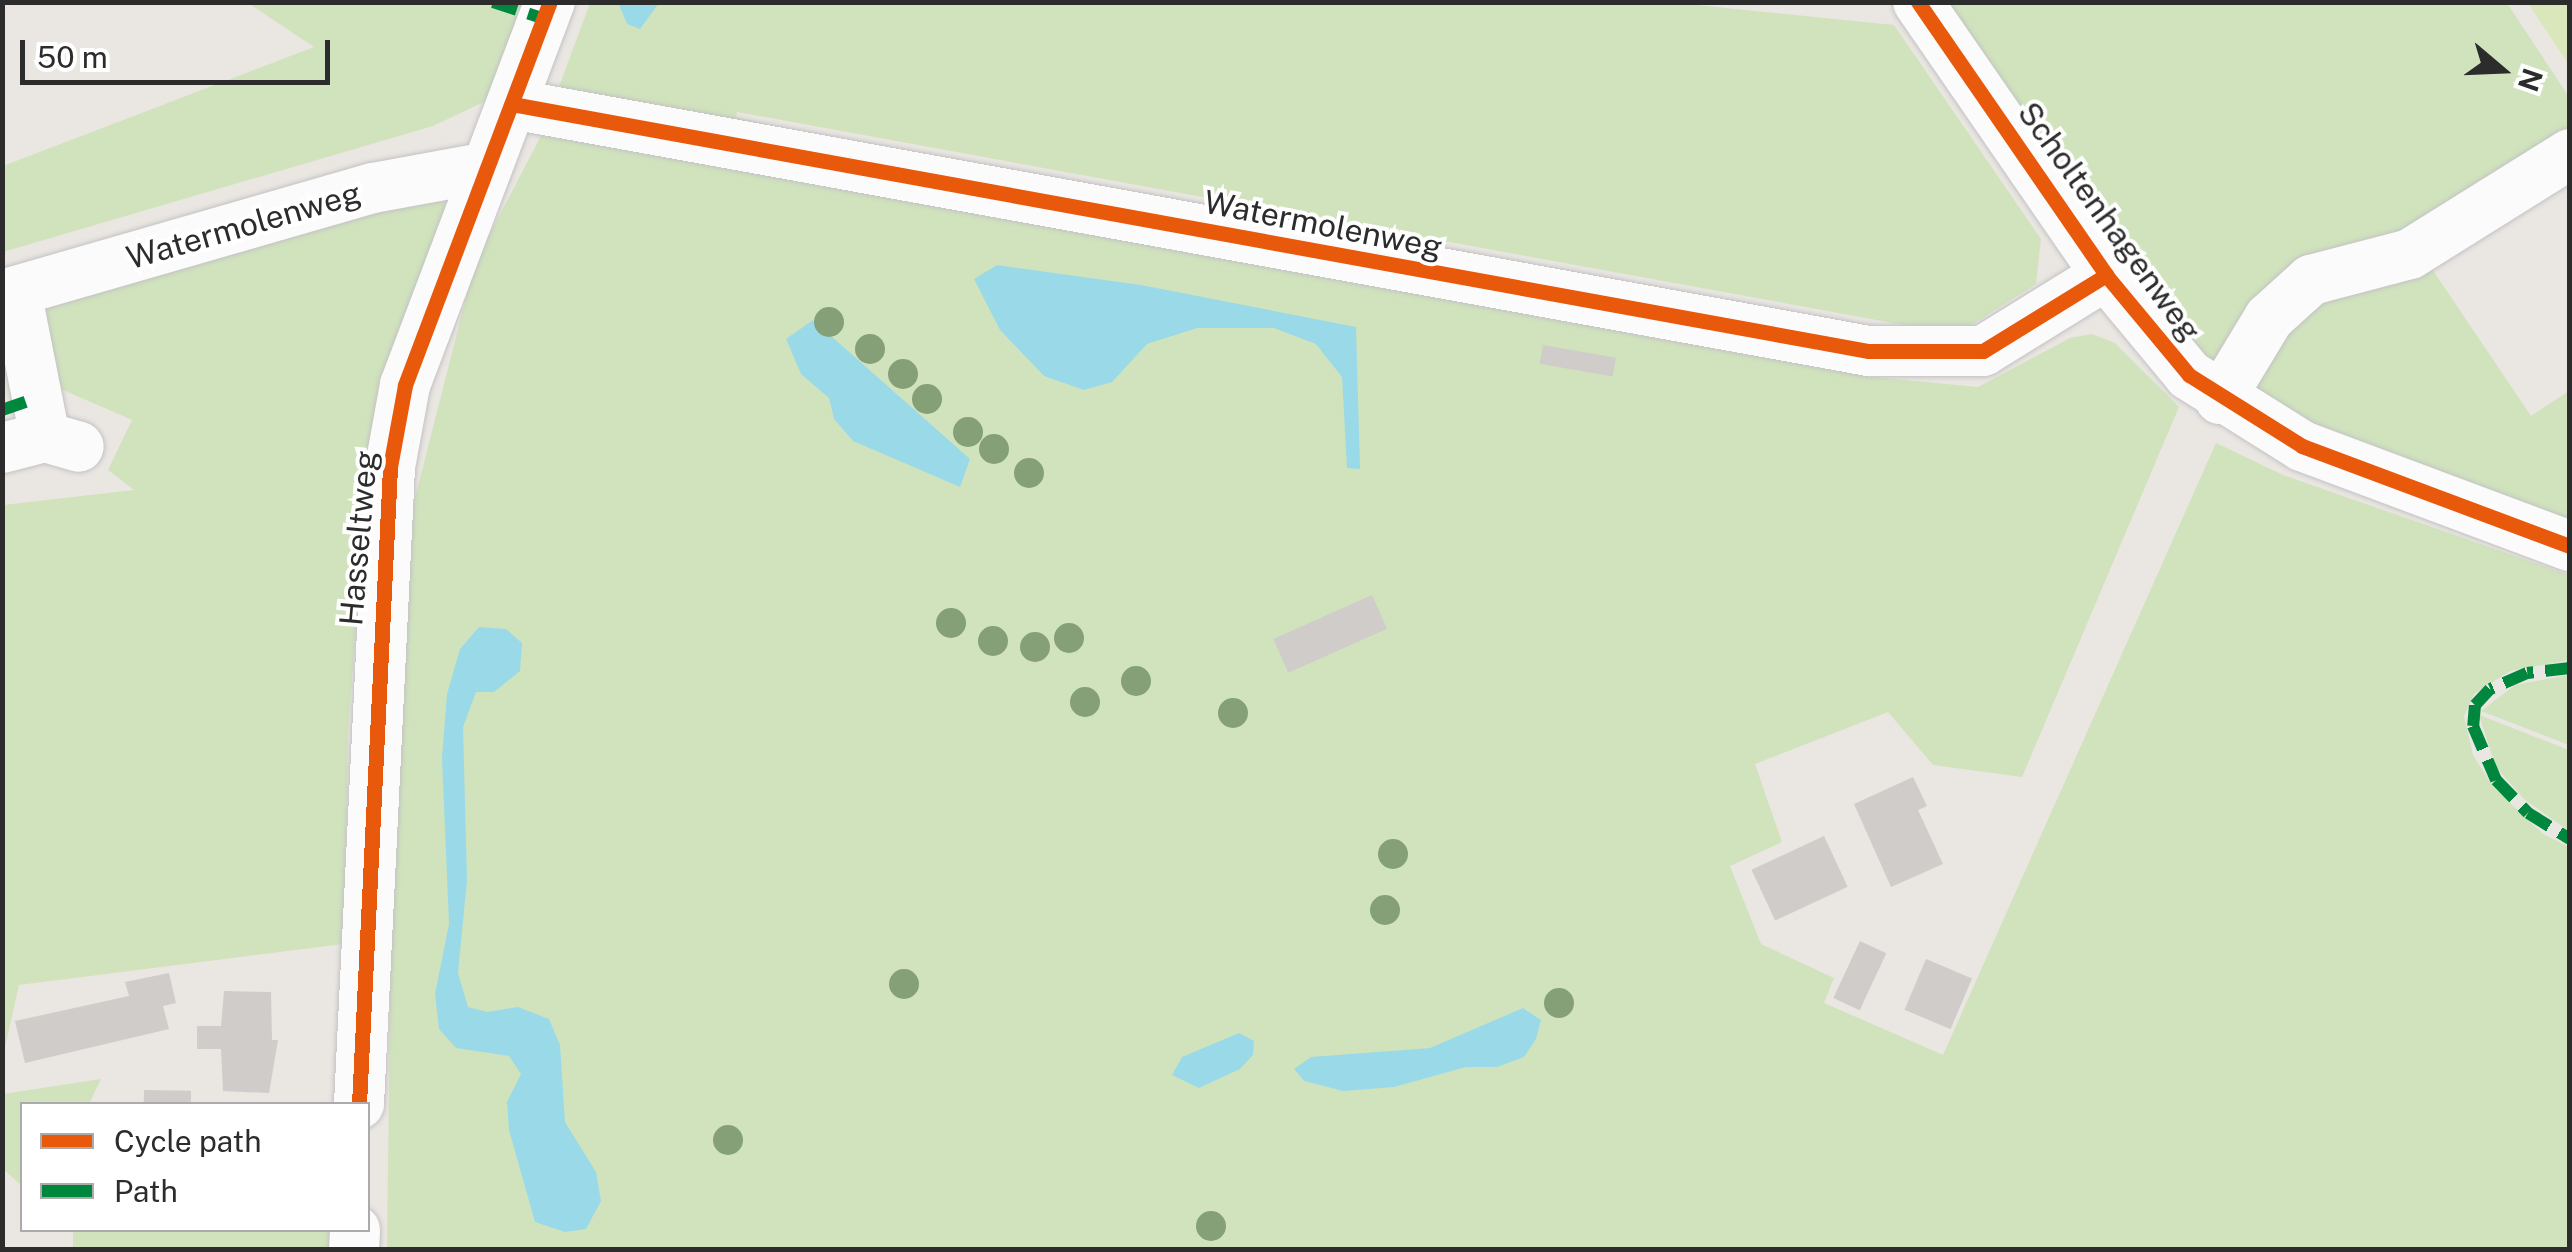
<!DOCTYPE html>
<html>
<head>
<meta charset="utf-8">
<style>
	body { margin:0 }
	#map { position:relative; width:2572px; height:1252px; overflow:hidden; background:#eae6e2; font-family:"Public Sans",sans-serif }
	div>[style] { position:absolute }
	[style*='--x'] { left:calc(var(--x)*1px); top:calc(var(--y)*1px); width:calc(var(--w)*1px); rotate:calc(var(--a)*1deg) }
	.green>* { inset:0; background:#d0e3bd; transform-origin:0 0 }
	.pitch>* { inset:0; background:#dae7ba }
	.water>* { inset:0; background:#9adae8 }
	.building>* { inset:0; background:#cfccc9; transform-origin:0 0 }
	.roads { filter:drop-shadow(0 0 2px #c3c3c3) drop-shadow(0 0 2px #c3c3c3) }
	.minor>* { height:50px; margin:-25px; padding:0 25px; transform-origin:25px; border-radius:25px; background:#fcfbfb }
	.quiet>* { height:12px; margin-top:-6px; transform-origin:0; background:repeating-linear-gradient(90deg,#00873e 0 25px,transparent 0 37px) }
	.cycleway>* { height:15px; margin:-7.5px; padding:0 7.5px; transform-origin:7.5px; border-radius:7.5px; background:#e8590c }
	.trees>* { width:30px; height:30px; margin:-15px; border-radius:50%; background:#85a076 }
	span { translate:-50% -50%; white-space:nowrap; text-align:center; line-height:1.15; -webkit-text-stroke:8px #fff; paint-order:stroke }
	.street-label { font-size:32px; color:#2c2c2c }
	.frame { position:absolute; inset:0; border:5px solid #2c2c2c; pointer-events:none }
	.legend { position:absolute; left:20px; top:1102px; width:350px; height:130px; box-sizing:border-box; background:#fff; border:2px solid #ababab; margin:0; padding:12px 18px; list-style:none; font-size:30px; color:#2c2c2c }
	.legend li { display:flex; align-items:center; gap:20px; height:50px }
	.legend b { width:50px; border:2px solid #ababab }
	.north { position:absolute; left:2452px; top:20px; width:100px; height:100px; -webkit-text-stroke:8px #fff; paint-order:stroke; rotate:109deg; font-size:28px; font-weight:700; line-height:40px; text-align:center; color:#2c2c2c }
	.north::after { content:''; display:block; margin:auto; width:35px; height:45px; background:#2c2c2c; clip-path:polygon(50% 0,100% 100%,50% 72%,0 100%) }
	.scale { position:absolute; left:20px; top:40px; width:310px; height:45px; box-sizing:border-box; border:5px solid #2c2c2c; border-top:0; padding-left:12px; font-size:30px; line-height:35px; white-space:nowrap; color:#2c2c2c; -webkit-text-stroke:8px #fff; paint-order:stroke }
</style>
</head>
<body>
<div id="map">
	<div class="green">
		<i style="clip-path:polygon(1667px 2px,1894px 25px,2041px 239px,2036px 284px,1968px 327px,1904px 325px,737px 112px,736px 117px,1638px 335px,1874px 377px,1978px 387px,2070px 338px,2092px 334px,2115px 343px,2179px 407px,2022px 777px,1933px 765px,1888px 712px,1755px 764px,1782px 842px,1730px 866px,1761px 944px,1834px 978px,1824px 1003px,1943px 1055px,2216px 443px,2283px 475px,2569px 575px,2569px 660px,2510px 671px,2474px 694px,2464px 716px,2473px 755px,2494px 788px,2543px 834px,2569px 847px,2569px 1249px,387px 1250px,394px 676px,413px 506px,475px 262px,540px 138px,590px 3px)"></i>
		<i style="clip-path:polygon(248px 3px,522px 3px,488px 100px,433px 126px,3px 252px,3px 166px,314px 47px)"></i>
		<i style="clip-path:polygon(1937px 3px,2507px 3px,2569px 97px,2569px 139px,2205px 366px,2114px 263px)"></i>
		<i style="clip-path:polygon(438px 196px,447px 206px,367px 477px,348px 732px,344px 944px,19px 985px,3px 1056px,3px 505px,134px 490px,108px 470px,132px 420px,47px 383px,33px 309px)"></i>
		<i style="clip-path:polygon(2428px 263px,2531px 416px,2569px 391px,2569px 530px,2254px 401px,2254px 373px,2302px 303px)"></i>
		<i style="clip-path:polygon(2569px 675px,2569px 745px,2481px 711px,2515px 685px)"></i>
		<i style="clip-path:polygon(2479px 715px,2569px 750px,2569px 831px,2524px 799px,2496px 767px)"></i>
		<i style="clip-path:polygon(101px 1079px,89px 1104px,22px 1104px,22px 1186px,3px 1169px,3px 1094px)"></i>
		<i style="left:73px;top:1230px;width:262px;height:28px"></i>
	</div>
	<div class="pitch">
		<i style="clip-path:polygon(2528px 3px,2569px 3px,2569px 65px)"></i>
	</div>
	<div class="water">
		<i style="clip-path:polygon(618px 2px,659px 2px,659px 3px,640px 29px,627px 24px)"></i>
		<i style="clip-path:polygon(997px 265px,1141px 285px,1356px 327px,1360px 469px,1347px 468px,1342px 377px,1316px 344px,1274px 328px,1197px 328px,1147px 344px,1112px 382px,1084px 390px,1044px 376px,1000px 330px,974px 279px)"></i>
		<i style="clip-path:polygon(813px 320px,970px 459px,960px 487px,853px 441px,834px 419px,829px 398px,801px 374px,786px 339px)"></i>
		<i style="clip-path:polygon(479px 627px,506px 629px,522px 643px,520px 671px,494px 692px,476px 692px,463px 727px,467px 880px,458px 973px,468px 1007px,487px 1012px,518px 1007px,549px 1019px,560px 1045px,565px 1122px,596px 1172px,601px 1201px,586px 1229px,565px 1232px,535px 1222px,509px 1130px,507px 1102px,521px 1074px,509px 1056px,456px 1048px,439px 1029px,435px 994px,449px 924px,442px 758px,447px 694px,460px 649px)"></i>
		<i style="clip-path:polygon(1523px 1008px,1541px 1020px,1536px 1039px,1524px 1057px,1497px 1067px,1466px 1067px,1394px 1087px,1343px 1091px,1304px 1081px,1294px 1069px,1311px 1057px,1430px 1048px)"></i>
		<i style="clip-path:polygon(1239px 1033px,1254px 1041px,1253px 1055px,1240px 1069px,1199px 1088px,1172px 1075px,1182px 1057px)"></i>
	</div>
	<div class="building">
		<i style="left:1543px;top:345px;width:74px;height:19px;rotate:10deg"></i>
		<i style="left:1372px;top:595px;width:37px;height:108px;rotate:66deg"></i>
		<i style="clip-path:polygon(1913px 777px,1927px 806px,1918px 810px,1943px 864px,1891px 887px,1854px 804px)"></i>
		<i style="left:1824px;top:836px;width:56px;height:80px;rotate:65deg"></i>
		<i style="left:1860px;top:941px;width:29px;height:63px;rotate:25deg"></i>
		<i style="left:1926px;top:959px;width:50px;height:55px;rotate:23deg"></i>
		<i style="clip-path:polygon(169px 973px,176px 1003px,163px 1006px,169px 1029px,25px 1063px,15px 1021px,129px 996px,125px 982px)"></i>
		<i style="clip-path:polygon(224px 991px,271px 992px,272px 1040px,278px 1040px,269px 1093px,223px 1091px,221px 1049px,197px 1049px,197px 1026px,221px 1026px)"></i>
		<i style="left:144px;top:1090px;width:47px;height:14px;rotate:1deg"></i>
	</div>
	<div class="roads">
		<div class="minor">
			<i style="--x:1918;--y:2;--w:331;--a:55.4"></i>
			<i style="--x:2106;--y:275;--w:130;--a:50.3"></i>
			<i style="--x:2189;--y:375;--w:133;--a:32.1"></i>
			<i style="--x:2302;--y:446;--w:286;--a:20.5"></i>
			<i style="--x:512;--y:104;--w:1379;--a:10.32"></i>
			<i style="--x:1869;--y:351;--w:114;--a:0"></i>
			<i style="--x:1983;--y:351;--w:145;--a:-31.7"></i>
			<i style="--x:16;--y:291;--w:149;--a:78.8"></i>
			<i style="--x:45;--y:437;--w:35;--a:16"></i>
			<i style="--x:2;--y:295;--w:386;--a:-16.1"></i>
			<i style="--x:373;--y:188;--w:116;--a:-10.4"></i>
			<i style="--x:2220;--y:399;--w:95;--a:-58.8"></i>
			<i style="--x:2269;--y:318;--w:57;--a:-42.1"></i>
			<i style="--x:2311;--y:280;--w:102;--a:-14.7"></i>
			<i style="--x:2410;--y:254;--w:189;--a:-32"></i>
			<i style="--x:2;--y:448;--w:44;--a:-14.3"></i>
			<i style="--x:359;--y:1104;--w:638;--a:-87.21"></i>
			<i style="--x:390;--y:467;--w:83;--a:-79.6"></i>
			<i style="--x:405;--y:385;--w:410;--a:-69.3"></i>
			<i style="--x:354;--y:1250;--w:20;--a:-87"></i>
		</div>
	</div>
	<div class="quiet">
		<i style="--x:493;--y:2;--w:55;--a:18.1"></i>
		<i style="--x:2;--y:410;--w:36;--a:-19"></i>
		<i style="--x:2570;--y:668;--w:43;--a:173.4"></i>
		<i style="--x:2527;--y:673;--w:40;--a:156.6"></i>
		<i style="--x:2490;--y:689;--w:22;--a:133"></i>
		<i style="--x:2475;--y:705;--w:21;--a:95"></i>
		<i style="--x:2473;--y:726;--w:59;--a:66.9"></i>
		<i style="--x:2496;--y:780;--w:46;--a:45.9"></i>
		<i style="--x:2528;--y:813;--w:49;--a:31.8"></i>
	</div>
	<div class="cycleway">
		<i style="--x:1918;--y:2;--w:331;--a:55.4"></i>
		<i style="--x:2106;--y:275;--w:130;--a:50.3"></i>
		<i style="--x:2189;--y:375;--w:133;--a:32.1"></i>
		<i style="--x:2302;--y:446;--w:286;--a:20.5"></i>
		<i style="--x:512;--y:104;--w:1379;--a:10.32"></i>
		<i style="--x:1869;--y:351;--w:114;--a:0"></i>
		<i style="--x:1983;--y:351;--w:145;--a:-31.7"></i>
		<i style="--x:359;--y:1104;--w:638;--a:-87.21"></i>
		<i style="--x:390;--y:467;--w:83;--a:-79.6"></i>
		<i style="--x:405;--y:385;--w:410;--a:-69.3"></i>
	</div>
	<div class="trees">
		<i style="left:829px;top:322px"></i>
		<i style="left:870px;top:349px"></i>
		<i style="left:903px;top:374px"></i>
		<i style="left:927px;top:399px"></i>
		<i style="left:968px;top:432px"></i>
		<i style="left:994px;top:449px"></i>
		<i style="left:1029px;top:473px"></i>
		<i style="left:951px;top:623px"></i>
		<i style="left:1069px;top:638px"></i>
		<i style="left:993px;top:641px"></i>
		<i style="left:1035px;top:647px"></i>
		<i style="left:1136px;top:681px"></i>
		<i style="left:1085px;top:702px"></i>
		<i style="left:1233px;top:713px"></i>
		<i style="left:1393px;top:854px"></i>
		<i style="left:1385px;top:910px"></i>
		<i style="left:904px;top:984px"></i>
		<i style="left:1559px;top:1003px"></i>
		<i style="left:728px;top:1140px"></i>
		<i style="left:1211px;top:1226px"></i>
	</div>
	<div class="street-label">
		<span style="left:2109px;top:222px;rotate:54deg">Scholtenhagenweg</span>
		<span style="left:1323px;top:225px;rotate:11deg">Watermolenweg</span>
		<span style="left:244px;top:226px;rotate:-16deg">Watermolenweg</span>
		<span style="left:359px;top:538px;rotate:-85deg">Hasseltweg</span>
	</div>
	<div class="frame"></div>
	<ul class="legend">
	<li><b style="height:12px;background:#e8590c"></b>Cycle path</li>
	<li><b style="height:12px;background:#00873e"></b>Path</li>
	</ul>
	<div class="north">N</div>
	<div class="scale">50 m</div>
</div>
</body>
</html>
